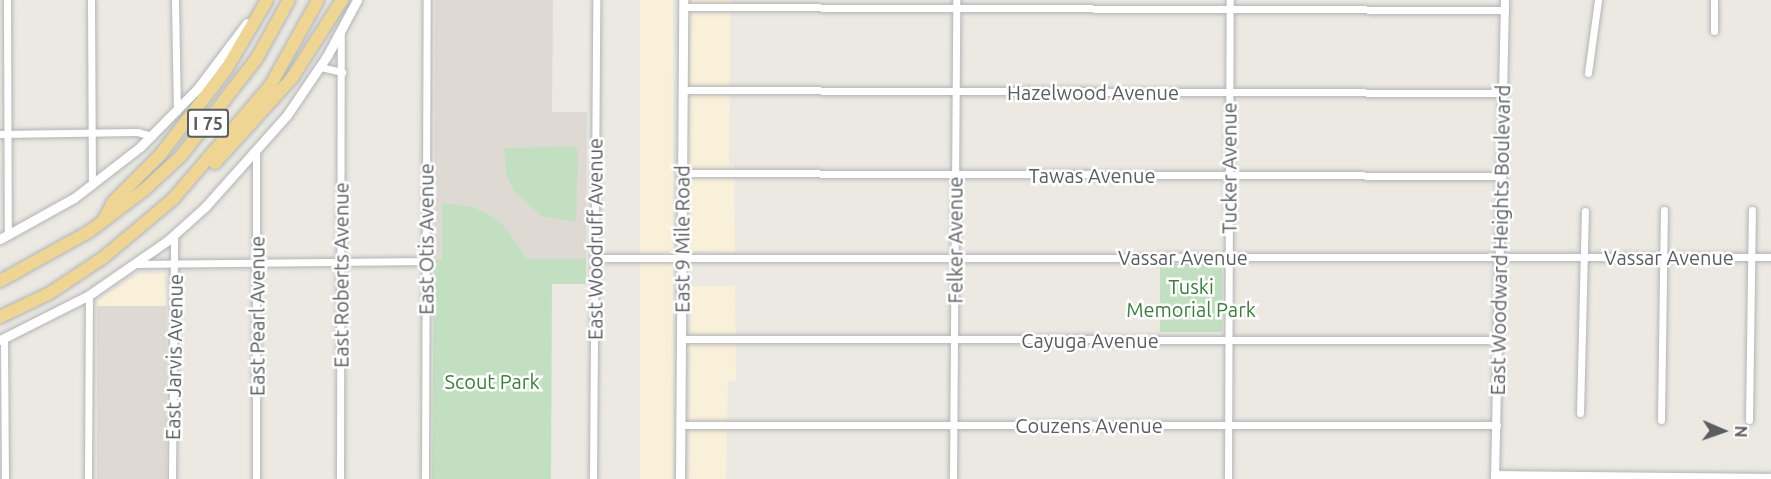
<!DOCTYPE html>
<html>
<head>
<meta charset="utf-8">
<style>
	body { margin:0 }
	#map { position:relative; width:1771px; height:479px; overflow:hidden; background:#ebe9e2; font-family:Ubuntu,sans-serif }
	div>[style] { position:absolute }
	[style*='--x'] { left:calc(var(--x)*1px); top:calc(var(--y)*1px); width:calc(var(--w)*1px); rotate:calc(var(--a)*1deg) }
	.commercial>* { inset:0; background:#f9f0d9; transform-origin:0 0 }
	.education>* { inset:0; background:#dedad3; transform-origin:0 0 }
	.green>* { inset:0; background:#c2e0c1; transform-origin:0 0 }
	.roads { filter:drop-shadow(0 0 2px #b2b4b7) drop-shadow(0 0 2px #b2b4b7) }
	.minor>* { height:7px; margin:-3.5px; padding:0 3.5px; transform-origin:3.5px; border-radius:3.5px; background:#fff }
	.tertiary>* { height:8px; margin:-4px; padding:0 4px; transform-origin:4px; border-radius:4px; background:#fff }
	.secondary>* { height:9px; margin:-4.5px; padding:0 4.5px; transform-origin:4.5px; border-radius:4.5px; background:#fff }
	.motorway>* { height:12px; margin:-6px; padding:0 6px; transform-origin:6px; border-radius:6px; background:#efd594 }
	span { translate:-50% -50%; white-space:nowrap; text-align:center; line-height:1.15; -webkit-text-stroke:5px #fff; paint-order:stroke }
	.shield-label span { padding:2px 4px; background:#fff; border:2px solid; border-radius:4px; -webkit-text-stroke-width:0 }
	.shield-label { font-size:18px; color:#5a5d61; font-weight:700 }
	.street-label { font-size:20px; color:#5a5d61 }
	.park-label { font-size:20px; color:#3e7c3f }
	.north { position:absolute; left:1693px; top:401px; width:60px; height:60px; -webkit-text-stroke:4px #fff; paint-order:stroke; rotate:92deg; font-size:16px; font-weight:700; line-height:24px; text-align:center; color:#5a5d61 }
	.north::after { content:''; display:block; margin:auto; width:21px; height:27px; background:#5a5d61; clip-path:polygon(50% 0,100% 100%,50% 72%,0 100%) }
</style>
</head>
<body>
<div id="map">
	<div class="commercial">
		<i style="left:640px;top:0;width:33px;height:479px"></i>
		<i style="clip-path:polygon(690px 0,730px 0,729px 166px,734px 166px,735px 252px,689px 251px)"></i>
		<i style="clip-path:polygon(164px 273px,166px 306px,97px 309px,97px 301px,139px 274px)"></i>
		<i style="clip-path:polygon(691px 286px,735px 286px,736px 381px,728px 381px,726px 479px,689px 479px)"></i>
	</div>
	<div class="education">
		<i style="clip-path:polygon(435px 0,553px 0,552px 112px,587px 112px,586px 259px,434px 260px)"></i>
		<i style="left:166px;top:306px;width:173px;height:69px;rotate:90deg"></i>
	</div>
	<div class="green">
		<i style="clip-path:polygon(574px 146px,578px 151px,576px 222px,541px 216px,514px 191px,506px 174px,504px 148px)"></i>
		<i style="clip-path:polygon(442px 203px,473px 207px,493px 217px,507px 229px,527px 259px,586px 259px,586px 284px,552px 284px,551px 479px,432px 479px,434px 260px,442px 260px)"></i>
		<i style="left:1160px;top:264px;width:62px;height:68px"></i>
	</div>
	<div class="roads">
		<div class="minor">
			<i style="--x:7;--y:0;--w:235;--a:89.8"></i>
			<i style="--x:91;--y:0;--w:185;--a:89.7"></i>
			<i style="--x:175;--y:0;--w:111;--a:89"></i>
			<i style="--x:683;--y:7;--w:822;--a:0.21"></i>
			<i style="--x:1714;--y:31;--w:31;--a:-90"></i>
			<i style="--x:320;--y:67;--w:23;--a:13"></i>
			<i style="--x:1588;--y:73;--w:74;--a:-82.2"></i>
			<i style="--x:683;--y:90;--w:820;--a:0.21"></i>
			<i style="--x:0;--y:134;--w:137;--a:-0.8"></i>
			<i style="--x:137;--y:132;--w:16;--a:15"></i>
			<i style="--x:682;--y:173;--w:820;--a:0.21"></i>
			<i style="--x:595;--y:258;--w:1176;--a:-0.05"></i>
			<i style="--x:134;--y:264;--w:292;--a:-0.6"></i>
			<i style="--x:4;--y:338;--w:141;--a:89.6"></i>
			<i style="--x:681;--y:339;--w:817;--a:0.07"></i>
			<i style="--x:1580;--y:413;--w:202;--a:-88.6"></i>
			<i style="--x:1661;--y:420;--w:210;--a:-89.2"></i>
			<i style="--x:1749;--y:420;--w:210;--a:-89.2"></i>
			<i style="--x:681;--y:425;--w:816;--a:0"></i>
			<i style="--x:88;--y:479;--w:184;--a:-89.7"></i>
			<i style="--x:172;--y:479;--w:244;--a:-89.5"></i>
			<i style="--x:256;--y:479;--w:326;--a:-90"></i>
			<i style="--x:340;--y:479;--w:446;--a:-89.9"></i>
			<i style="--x:425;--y:479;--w:479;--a:-89.8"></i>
			<i style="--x:593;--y:479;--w:479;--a:-89.6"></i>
			<i style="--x:953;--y:479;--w:479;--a:-89.6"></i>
			<i style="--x:1228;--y:479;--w:479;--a:-89.8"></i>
		</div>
		<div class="tertiary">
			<i style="--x:1495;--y:475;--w:276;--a:0.6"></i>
			<i style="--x:1495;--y:479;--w:479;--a:-88.8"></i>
		</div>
		<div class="secondary">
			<i style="--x:0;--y:239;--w:85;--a:-29"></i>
			<i style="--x:74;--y:198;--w:83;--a:-37.7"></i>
			<i style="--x:140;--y:147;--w:83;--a:-45.5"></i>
			<i style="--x:198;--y:88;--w:81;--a:-53"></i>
			<i style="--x:0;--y:340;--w:100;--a:-26.8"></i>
			<i style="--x:89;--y:295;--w:95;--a:-34.7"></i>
			<i style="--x:167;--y:241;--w:51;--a:-41.8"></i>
			<i style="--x:205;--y:207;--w:123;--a:-48.3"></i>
			<i style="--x:287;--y:115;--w:71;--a:-55.9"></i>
			<i style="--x:327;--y:56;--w:64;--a:-61.8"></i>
			<i style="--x:680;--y:479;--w:479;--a:-89.6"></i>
		</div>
		<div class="motorway">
			<i style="--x:215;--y:163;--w:115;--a:-47.8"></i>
			<i style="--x:292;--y:78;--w:93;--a:-57.3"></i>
			<i style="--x:104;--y:219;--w:19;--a:-62"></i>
			<i style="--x:113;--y:202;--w:66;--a:-45"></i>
			<i style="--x:160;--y:155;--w:108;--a:-52.2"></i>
			<i style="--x:226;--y:70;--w:81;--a:-59.6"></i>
			<i style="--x:0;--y:281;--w:103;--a:-29.1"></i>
			<i style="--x:90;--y:231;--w:68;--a:-37.2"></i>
			<i style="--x:144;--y:190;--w:50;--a:-42.6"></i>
			<i style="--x:181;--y:156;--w:124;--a:-52.2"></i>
			<i style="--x:257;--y:58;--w:66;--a:-61.1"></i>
			<i style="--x:0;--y:317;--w:55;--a:-25.6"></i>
			<i style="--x:50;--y:293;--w:65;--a:-33.7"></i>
			<i style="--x:104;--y:257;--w:90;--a:-40"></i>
			<i style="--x:173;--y:199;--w:149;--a:-49.4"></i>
			<i style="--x:270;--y:86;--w:98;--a:-60.8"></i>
		</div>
	</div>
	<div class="shield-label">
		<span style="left:208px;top:123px">I 75</span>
	</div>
	<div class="street-label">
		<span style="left:1093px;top:92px">Hazelwood Avenue</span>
		<span style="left:1229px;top:168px;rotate:-90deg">Tucker Avenue</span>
		<span style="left:1092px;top:175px">Tawas Avenue</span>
		<span style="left:426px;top:239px;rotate:-90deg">East Otis Avenue</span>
		<span style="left:595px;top:239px;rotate:-90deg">East Woodruff Avenue</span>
		<span style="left:682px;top:239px;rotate:-90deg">East 9 Mile Road</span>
		<span style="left:955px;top:240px;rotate:-90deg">Felker Avenue</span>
		<span style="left:1500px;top:240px;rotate:-89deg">East Woodward Heights Boulevard</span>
		<span style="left:1183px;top:257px">Vassar Avenue</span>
		<span style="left:1669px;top:257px">Vassar Avenue</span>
		<span style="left:341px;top:275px;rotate:-90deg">East Roberts Avenue</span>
		<span style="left:257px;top:316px;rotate:-90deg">East Pearl Avenue</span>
		<span style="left:1090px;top:340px">Cayuga Avenue</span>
		<span style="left:174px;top:357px;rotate:-89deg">East Jarvis Avenue</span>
		<span style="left:1089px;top:425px">Couzens Avenue</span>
	</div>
	<div class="park-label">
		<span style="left:1191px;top:298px">Tuski<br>Memorial Park</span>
		<span style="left:492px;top:381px">Scout Park</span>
	</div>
	<div class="north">N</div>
</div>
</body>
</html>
